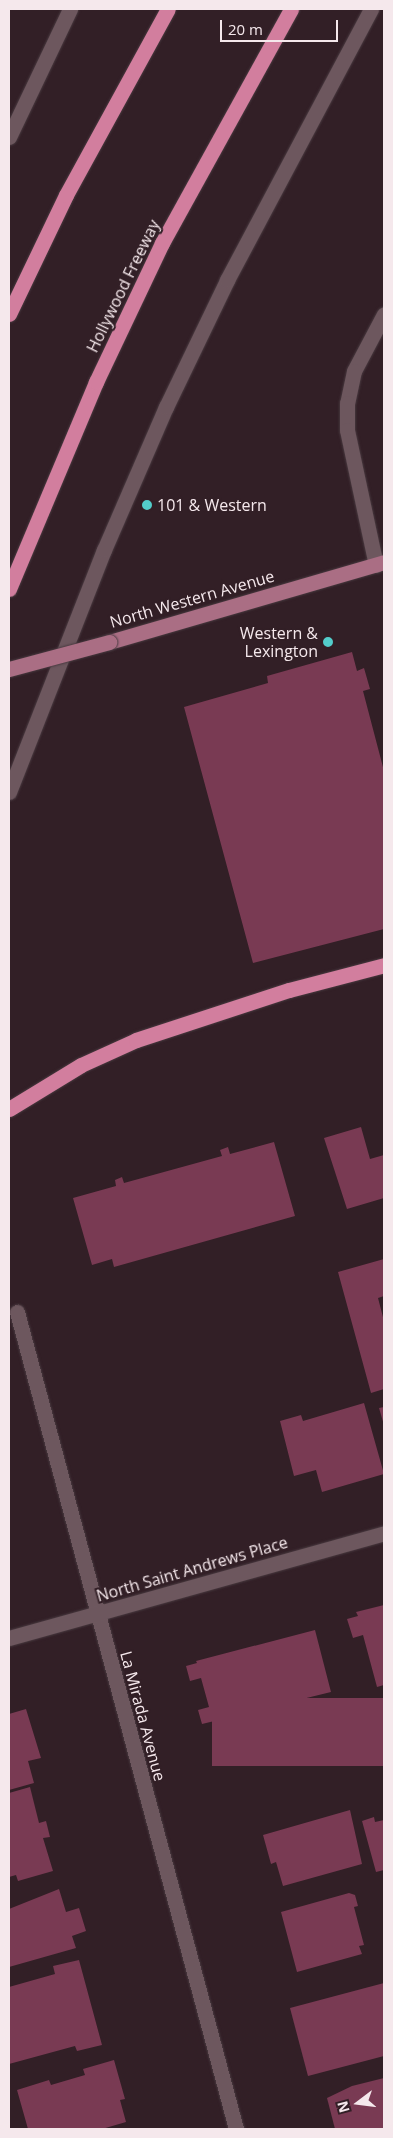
<!DOCTYPE html>
<html>
<head>
<meta charset="utf-8">
<style>
	body { margin:0 }
	#map { position:relative; width:393px; height:2138px; overflow:hidden; background:#321f26; font-family:"Open Sans",sans-serif }
	div>[style] { position:absolute }
	[style*='--x'] { left:calc(var(--x)*1px); top:calc(var(--y)*1px); width:calc(var(--w)*1px); rotate:calc(var(--a)*1deg) }
	.building>* { inset:0; background:#793a53; transform-origin:0 0 }
	.roads { filter:drop-shadow(0 0 1px #493a40) drop-shadow(0 0 1px #493a40) }
	.service>* { height:15px; margin:-7.5px; padding:0 7.5px; transform-origin:7.5px; border-radius:7.5px; background:#6d575e }
	.minor>* { height:15px; margin:-7.5px; padding:0 7.5px; transform-origin:7.5px; border-radius:7.5px; background:#6d575e }
	.primary>* { height:15px; margin:-7.5px; padding:0 7.5px; transform-origin:7.5px; border-radius:7.5px; background:#aa6e84 }
	.motorway>* { height:15px; margin:-7.5px; padding:0 7.5px; transform-origin:7.5px; border-radius:7.5px; background:#d27e9e }
	.bridges { filter:drop-shadow(0 0 1px #493a40) drop-shadow(0 0 1px #493a40) }
	.primary-bridge>* { height:15px; margin:-7.5px; padding:0 7.5px; transform-origin:7.5px; border-radius:7.5px; background:#aa6e84 }
	.dots>* { width:14px; height:14px; translate:-50% -50%; box-sizing:border-box; border:2px solid #321f26; border-radius:50% }
	span { translate:-50% -50%; white-space:nowrap; text-align:center; line-height:1.15; -webkit-text-stroke:4px #321f26; paint-order:stroke }
	.street-label { font-size:16px; color:#f5e8ec }
	.poi-label { font-size:16px; color:#f5e8ec }
	.left { translate:0 -50%; text-align:left }
	.right { translate:-100% -50%; text-align:right }
	.frame { position:absolute; inset:0; border:10px solid #f5e8ec; pointer-events:none }
	.north { position:absolute; left:333px; top:2078px; width:50px; height:50px; -webkit-text-stroke:4px #321f26; paint-order:stroke; rotate:255deg; font-size:14px; font-weight:700; line-height:20px; text-align:center; color:#f5e8ec }
	.north::after { content:''; display:block; margin:auto; width:18px; height:22px; background:#f5e8ec; clip-path:polygon(50% 0,100% 100%,50% 72%,0 100%) }
	.scale { position:absolute; left:220px; top:20px; width:118px; height:22px; box-sizing:border-box; border:2px solid #f5e8ec; border-top:0; padding-left:6px; font-size:15px; line-height:18px; white-space:nowrap; color:#f5e8ec; -webkit-text-stroke:4px #321f26; paint-order:stroke }
</style>
</head>
<body>
<div id="map">
	<div class="building">
		<i style="clip-path:polygon(352px 652px,357px 671px,364px 668px,370px 689px,363px 691px,384px 771px,384px 929px,253px 963px,184px 707px,268px 683px,267px 676px)"></i>
		<i style="clip-path:polygon(361px 1127px,370px 1159px,384px 1155px,384px 1198px,347px 1209px,324px 1138px)"></i>
		<i style="clip-path:polygon(274px 1142px,295px 1216px,114px 1267px,112px 1259px,92px 1265px,73px 1198px,116px 1186px,115px 1180px,122px 1177px,124px 1183px,222px 1156px,220px 1150px,228px 1147px,230px 1154px)"></i>
		<i style="clip-path:polygon(384px 1259px,384px 1296px,378px 1298px,384px 1321px,384px 1389px,371px 1393px,338px 1272px)"></i>
		<i style="clip-path:polygon(364px 1403px,384px 1474px,322px 1492px,316px 1470px,294px 1476px,280px 1421px,301px 1415px,303px 1421px)"></i>
		<i style="clip-path:polygon(384px 1407px,384px 1425px,379px 1408px)"></i>
		<i style="clip-path:polygon(384px 1605px,384px 1685px,377px 1687px,363px 1635px,353px 1638px,347px 1619px,358px 1616px,356px 1612px)"></i>
		<i style="clip-path:polygon(315px 1630px,331px 1692px,282px 1704px,284px 1709px,274px 1712px,272px 1707px,202px 1724px,198px 1710px,209px 1707px,201px 1678px,190px 1681px,186px 1666px,197px 1663px,196px 1661px)"></i>
		<i style="left:384px;top:1698px;width:68px;height:172px;rotate:90deg"></i>
		<i style="clip-path:polygon(26px 1709px,41px 1758px,28px 1761px,34px 1783px,9px 1790px,9px 1714px)"></i>
		<i style="clip-path:polygon(30px 1787px,39px 1823px,46px 1821px,50px 1837px,43px 1838px,53px 1871px,18px 1881px,16px 1875px,9px 1877px,9px 1793px)"></i>
		<i style="clip-path:polygon(350px 1810px,362px 1864px,283px 1886px,276px 1862px,271px 1864px,263px 1835px)"></i>
		<i style="clip-path:polygon(374px 1817px,375px 1822px,384px 1820px,384px 1870px,376px 1872px,362px 1821px)"></i>
		<i style="clip-path:polygon(59px 1889px,66px 1912px,79px 1908px,86px 1931px,72px 1936px,76px 1948px,9px 1967px,9px 1909px)"></i>
		<i style="clip-path:polygon(349px 1893px,355px 1895px,358px 1906px,354px 1907px,364px 1945px,359px 1946px,362px 1954px,297px 1972px,281px 1912px)"></i>
		<i style="clip-path:polygon(79px 1960px,102px 2045px,77px 2051px,75px 2046px,9px 2064px,9px 1987px,55px 1974px,53px 1966px)"></i>
		<i style="clip-path:polygon(384px 1983px,384px 2056px,308px 2076px,290px 2008px)"></i>
		<i style="clip-path:polygon(114px 2060px,125px 2099px,120px 2100px,126px 2122px,102px 2129px,28px 2129px,17px 2090px,49px 2080px,51px 2085px,85px 2075px,83px 2069px)"></i>
		<i style="clip-path:polygon(384px 2078px,384px 2129px,335px 2129px,327px 2098px,352px 2086px)"></i>
	</div>
	<div class="roads">
		<div class="service">
			<i style="--x:9;--y:137;--w:142;--a:-64.5"></i>
			<i style="--x:354;--y:371;--w:64;--a:-62.2"></i>
			<i style="--x:9;--y:792;--w:260;--a:-68.6"></i>
			<i style="--x:104;--y:550;--w:156;--a:-66.6"></i>
			<i style="--x:166;--y:407;--w:141;--a:-64.3"></i>
			<i style="--x:227;--y:280;--w:307;--a:-62"></i>
		</div>
		<div class="minor">
			<i style="--x:354;--y:371;--w:33;--a:102"></i>
			<i style="--x:347;--y:403;--w:27;--a:90"></i>
			<i style="--x:347;--y:430;--w:138;--a:77.9"></i>
			<i style="--x:17;--y:1312;--w:846;--a:74.99"></i>
			<i style="--x:9;--y:1638;--w:389;--a:-15.6"></i>
		</div>
		<div class="primary">
			<i style="--x:109;--y:642;--w:286;--a:-16.2"></i>
		</div>
		<div class="motorway">
			<i style="--x:9;--y:314;--w:132;--a:-64.4"></i>
			<i style="--x:66;--y:195;--w:212;--a:-61.3"></i>
			<i style="--x:9;--y:589;--w:225;--a:-67.2"></i>
			<i style="--x:96;--y:382;--w:154;--a:-64.6"></i>
			<i style="--x:162;--y:243;--w:267;--a:-61.1"></i>
			<i style="--x:9;--y:1109;--w:84;--a:-31.4"></i>
			<i style="--x:81;--y:1065;--w:60;--a:-24.4"></i>
			<i style="--x:136;--y:1040;--w:161;--a:-18.1"></i>
			<i style="--x:289;--y:990;--w:98;--a:-14.7"></i>
		</div>
	</div>
	<div class="bridges">
		<div class="primary-bridge">
			<i style="--x:9;--y:669;--w:104;--a:-15.1"></i>
		</div>
	</div>
	<div class="dots">
		<i style="left:147px;top:505px;background:#53cdcb"></i>
		<i style="left:328px;top:642px;background:#53cdcb"></i>
	</div>
	<div class="street-label">
		<span style="left:123px;top:286px;rotate:-64deg">Hollywood Freeway</span>
		<span style="left:192px;top:599px;rotate:-16deg">North Western Avenue</span>
		<span style="left:192px;top:1569px;rotate:-16deg">North Saint Andrews Place</span>
		<span style="left:143px;top:1716px;rotate:75deg">La Mirada Avenue</span>
	</div>
	<div class="poi-label">
		<span class="left" style="left:157px;top:505px">101 &amp; Western</span>
		<span class="right" style="left:318px;top:642px">Western &amp;<br>Lexington</span>
	</div>
	<div class="frame"></div>
	<div class="north">N</div>
	<div class="scale">20 m</div>
</div>
</body>
</html>
